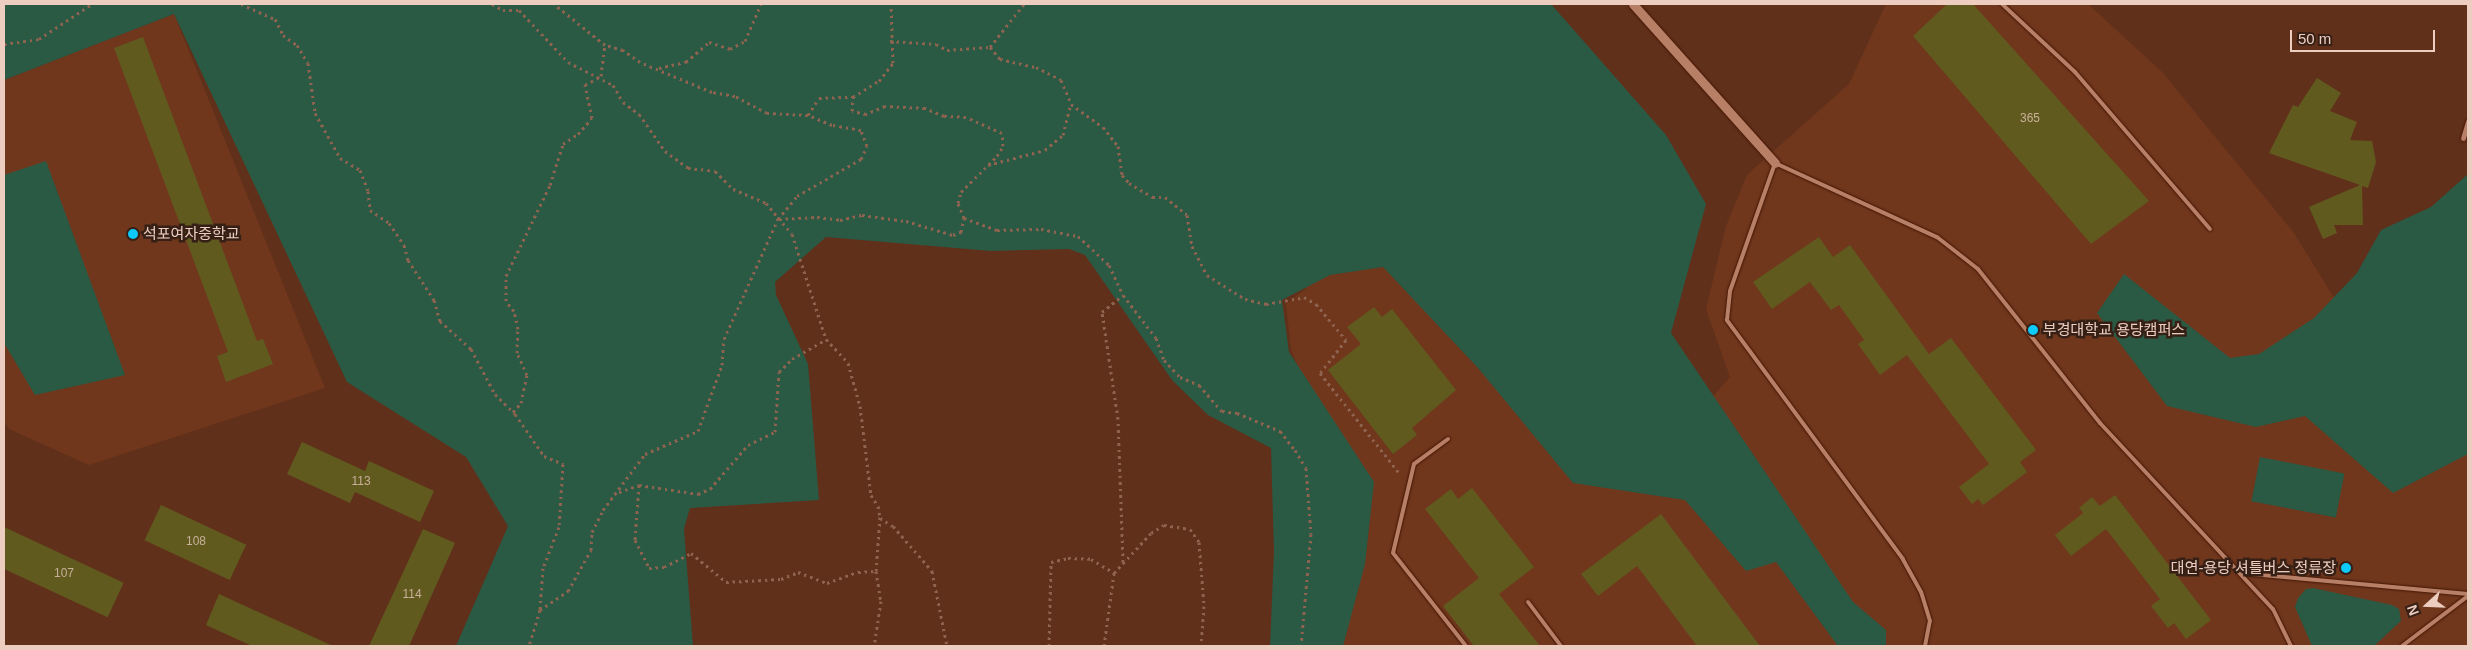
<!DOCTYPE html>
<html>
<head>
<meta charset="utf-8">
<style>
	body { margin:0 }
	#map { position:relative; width:2472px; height:650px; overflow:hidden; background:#61301a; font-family:Helvetica,"Noto Sans KR",sans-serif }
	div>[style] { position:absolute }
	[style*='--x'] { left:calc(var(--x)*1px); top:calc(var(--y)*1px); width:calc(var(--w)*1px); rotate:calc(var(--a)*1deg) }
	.built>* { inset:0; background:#70371d }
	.green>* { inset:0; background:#2a5944; transform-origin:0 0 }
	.building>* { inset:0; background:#605a1f; transform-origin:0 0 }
	.path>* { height:3px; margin-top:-1.5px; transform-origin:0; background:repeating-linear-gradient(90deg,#8e6350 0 2.5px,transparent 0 6.5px) }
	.roads { filter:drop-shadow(0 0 1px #441500) drop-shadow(0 0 1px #441500) }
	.service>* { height:4px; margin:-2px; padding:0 2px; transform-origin:2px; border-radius:2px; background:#b87f67 }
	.minor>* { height:5px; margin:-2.5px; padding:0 2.5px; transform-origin:2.5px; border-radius:2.5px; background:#b87f67 }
	.tertiary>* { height:9px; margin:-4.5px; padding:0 4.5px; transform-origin:4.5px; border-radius:4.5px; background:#b87f67 }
	.dots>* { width:14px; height:14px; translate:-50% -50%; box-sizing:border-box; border:2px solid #362016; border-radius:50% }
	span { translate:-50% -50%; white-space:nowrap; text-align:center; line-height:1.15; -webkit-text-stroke:5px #362016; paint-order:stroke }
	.number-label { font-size:12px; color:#c9b098 }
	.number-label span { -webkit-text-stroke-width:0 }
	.poi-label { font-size:15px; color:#eccdc0 }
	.left { translate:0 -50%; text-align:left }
	.right { translate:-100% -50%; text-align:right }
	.frame { position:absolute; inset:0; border:5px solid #eccdc0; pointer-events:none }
	.north { position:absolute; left:2402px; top:580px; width:50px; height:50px; -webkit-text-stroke:4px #362016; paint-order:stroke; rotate:250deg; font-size:14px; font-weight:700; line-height:20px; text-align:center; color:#eccdc0 }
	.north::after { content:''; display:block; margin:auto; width:18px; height:22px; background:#eccdc0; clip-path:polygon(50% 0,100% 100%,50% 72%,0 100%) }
	.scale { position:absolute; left:2290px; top:30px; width:145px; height:22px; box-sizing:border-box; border:2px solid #eccdc0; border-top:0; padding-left:6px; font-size:15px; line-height:18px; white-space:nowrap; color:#eccdc0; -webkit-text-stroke:4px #362016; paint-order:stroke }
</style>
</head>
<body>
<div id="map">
	<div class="built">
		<i style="clip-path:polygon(1886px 4px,2088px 4px,2162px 72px,2294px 233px,2401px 407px,2468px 374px,2468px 646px,1328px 646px,1360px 513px,1291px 350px,1286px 304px,1353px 251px,1414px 245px,1651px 468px,1730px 377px,1706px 309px,1726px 226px,1747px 175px,1849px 84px)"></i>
		<i style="clip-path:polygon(174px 14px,325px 388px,89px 465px,9px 429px,4px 422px,4px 80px)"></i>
	</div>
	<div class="green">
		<i style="clip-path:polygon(4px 4px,1551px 4px,1666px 135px,1706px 204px,1671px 333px,1853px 602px,1886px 630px,1886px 646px,1838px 646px,1776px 562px,1746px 571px,1685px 500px,1573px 483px,1478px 368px,1383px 267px,1330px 275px,1282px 300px,1289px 352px,1374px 482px,1365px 564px,1343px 646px,1270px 646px,1274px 552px,1271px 448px,1208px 415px,1172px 380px,1085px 255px,1069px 249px,991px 251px,826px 237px,775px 282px,776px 295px,808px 364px,819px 500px,690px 508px,684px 529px,693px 646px,456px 646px,508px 526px,466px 457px,347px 382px,174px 14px,4px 80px)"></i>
		<i style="clip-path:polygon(46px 161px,125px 375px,35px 395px,4px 343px,4px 175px)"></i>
		<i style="clip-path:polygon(2468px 174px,2468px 454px,2393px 493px,2305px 416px,2256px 427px,2167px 406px,2097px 313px,2124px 274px,2230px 358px,2259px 354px,2314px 318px,2357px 273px,2381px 230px,2431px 207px)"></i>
		<i style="left:2260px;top:457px;width:86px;height:45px;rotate:11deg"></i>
		<i style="clip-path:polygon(2313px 588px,2392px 605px,2399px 609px,2401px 621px,2374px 646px,2312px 646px,2295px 607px,2298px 598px,2306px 589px)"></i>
	</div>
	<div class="building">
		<i style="clip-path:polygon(1947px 4px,1973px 4px,2149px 201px,2091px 244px,1913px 36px)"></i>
		<i style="clip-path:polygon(143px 37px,257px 341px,263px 339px,273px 364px,226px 382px,217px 356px,228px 352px,114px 48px)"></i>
		<i style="clip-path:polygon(2317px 78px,2341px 93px,2330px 111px,2357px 122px,2350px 140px,2372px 141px,2376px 162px,2368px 188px,2362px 186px,2363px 225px,2334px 225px,2337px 233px,2323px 239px,2309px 207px,2360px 185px,2269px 153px,2293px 105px,2298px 107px)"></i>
		<i style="clip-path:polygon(1819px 237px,1833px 257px,1850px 245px,1929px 354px,1951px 338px,2036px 450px,2020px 462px,2027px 472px,1983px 505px,1978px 499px,1972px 504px,1959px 487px,1989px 464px,1907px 355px,1880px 375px,1858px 344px,1864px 340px,1839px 305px,1831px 310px,1810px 282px,1772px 309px,1753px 282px)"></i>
		<i style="clip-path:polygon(1374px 307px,1382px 317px,1392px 309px,1456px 390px,1412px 428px,1417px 435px,1393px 454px,1328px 370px,1361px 344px,1347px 327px)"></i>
		<i style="clip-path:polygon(302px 442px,365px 471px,369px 461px,434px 491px,420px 522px,355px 492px,350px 503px,287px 474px)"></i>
		<i style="clip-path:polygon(1472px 488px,1534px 567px,1499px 594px,1540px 646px,1474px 646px,1443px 606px,1479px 578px,1425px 509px,1451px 489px,1458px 499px)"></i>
		<i style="clip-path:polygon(2115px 495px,2211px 620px,2186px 639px,2174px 623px,2168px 628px,2151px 606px,2160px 599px,2106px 529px,2071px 556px,2055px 535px,2083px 513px,2079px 508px,2092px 497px,2100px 506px)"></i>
		<i style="left:161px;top:505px;width:94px;height:39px;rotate:25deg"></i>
		<i style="clip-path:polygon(1661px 514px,1760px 646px,1697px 646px,1637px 566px,1598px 596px,1581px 574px)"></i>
		<i style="left:4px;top:527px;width:132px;height:38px;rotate:25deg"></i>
		<i style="clip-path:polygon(423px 529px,455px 543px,409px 646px,369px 646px)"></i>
		<i style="clip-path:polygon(219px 594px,333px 646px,252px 646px,206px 625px)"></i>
	</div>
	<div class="path">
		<i style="--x:241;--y:4;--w:37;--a:24"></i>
		<i style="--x:275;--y:19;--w:18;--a:63"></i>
		<i style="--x:283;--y:35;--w:17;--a:36"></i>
		<i style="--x:297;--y:45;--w:21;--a:59"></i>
		<i style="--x:308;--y:63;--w:50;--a:82"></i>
		<i style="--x:315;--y:113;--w:51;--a:60.9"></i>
		<i style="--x:340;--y:158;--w:23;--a:31"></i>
		<i style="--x:360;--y:170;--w:22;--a:69"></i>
		<i style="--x:368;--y:191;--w:19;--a:84"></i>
		<i style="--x:370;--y:210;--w:23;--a:34"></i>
		<i style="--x:389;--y:223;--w:27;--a:56"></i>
		<i style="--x:404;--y:245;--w:16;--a:75"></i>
		<i style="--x:408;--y:260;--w:48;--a:57"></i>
		<i style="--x:434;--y:300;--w:22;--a:74"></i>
		<i style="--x:440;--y:321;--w:42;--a:42.1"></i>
		<i style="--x:471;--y:349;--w:51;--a:61.9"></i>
		<i style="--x:495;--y:394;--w:28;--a:45"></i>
		<i style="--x:515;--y:414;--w:51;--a:55.4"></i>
		<i style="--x:544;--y:456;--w:21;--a:23"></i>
		<i style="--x:563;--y:464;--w:63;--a:93.6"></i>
		<i style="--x:559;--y:527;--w:44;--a:111.3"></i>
		<i style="--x:543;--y:568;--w:42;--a:94.1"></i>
		<i style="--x:540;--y:610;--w:38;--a:107"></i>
		<i style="--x:492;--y:4;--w:13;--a:29"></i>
		<i style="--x:503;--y:10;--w:16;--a:0"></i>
		<i style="--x:519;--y:10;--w:71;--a:46.7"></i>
		<i style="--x:568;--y:62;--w:51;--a:27.1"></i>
		<i style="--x:613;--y:85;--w:20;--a:60"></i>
		<i style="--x:623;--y:102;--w:20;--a:37"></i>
		<i style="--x:639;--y:114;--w:45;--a:54.9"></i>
		<i style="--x:665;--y:151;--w:29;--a:36"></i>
		<i style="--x:688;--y:168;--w:27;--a:6"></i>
		<i style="--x:715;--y:171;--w:25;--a:45"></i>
		<i style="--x:733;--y:189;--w:36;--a:23"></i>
		<i style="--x:766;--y:203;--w:40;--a:50"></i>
		<i style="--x:792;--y:234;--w:110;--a:72.1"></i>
		<i style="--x:826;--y:339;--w:33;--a:47"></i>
		<i style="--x:848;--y:363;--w:45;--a:74.4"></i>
		<i style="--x:860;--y:406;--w:90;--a:83"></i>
		<i style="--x:871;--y:495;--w:13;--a:58"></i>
		<i style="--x:878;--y:506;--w:11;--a:80"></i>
		<i style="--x:880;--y:517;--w:54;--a:94.2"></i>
		<i style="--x:876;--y:571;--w:30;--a:81"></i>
		<i style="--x:881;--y:601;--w:46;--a:98.8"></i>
		<i style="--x:890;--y:41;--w:46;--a:3.7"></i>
		<i style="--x:936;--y:44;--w:13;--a:29"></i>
		<i style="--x:947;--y:50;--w:43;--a:-4"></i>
		<i style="--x:4;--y:44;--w:35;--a:-8"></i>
		<i style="--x:39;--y:39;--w:64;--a:-33.4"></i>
		<i style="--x:990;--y:47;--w:16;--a:50"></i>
		<i style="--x:1000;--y:59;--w:37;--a:13"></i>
		<i style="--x:1036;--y:67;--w:28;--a:27"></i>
		<i style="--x:1061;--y:80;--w:26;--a:67"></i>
		<i style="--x:1071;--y:104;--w:39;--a:36"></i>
		<i style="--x:1103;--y:127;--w:24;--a:52"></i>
		<i style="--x:1118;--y:146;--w:29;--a:82"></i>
		<i style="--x:1122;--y:175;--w:11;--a:49"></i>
		<i style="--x:1129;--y:183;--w:27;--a:31"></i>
		<i style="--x:1152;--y:197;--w:13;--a:0"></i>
		<i style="--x:1165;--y:197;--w:28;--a:39"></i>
		<i style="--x:1187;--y:215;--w:31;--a:81"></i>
		<i style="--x:1192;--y:246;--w:33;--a:63"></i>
		<i style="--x:1207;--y:275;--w:45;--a:32.3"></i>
		<i style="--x:1245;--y:299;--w:22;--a:13"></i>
		<i style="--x:1266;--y:304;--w:39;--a:-10"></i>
		<i style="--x:1304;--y:297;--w:14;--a:30"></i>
		<i style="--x:1316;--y:304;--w:47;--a:50.2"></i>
		<i style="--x:1346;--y:340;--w:42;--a:128.2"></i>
		<i style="--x:1320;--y:373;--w:129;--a:51.6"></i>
		<i style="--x:990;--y:47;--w:55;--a:-51.7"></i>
		<i style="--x:659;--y:68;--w:28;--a:-13"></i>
		<i style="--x:686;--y:62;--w:30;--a:-41"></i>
		<i style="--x:709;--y:42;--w:22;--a:18"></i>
		<i style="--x:730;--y:49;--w:17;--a:-28"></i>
		<i style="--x:745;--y:41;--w:40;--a:-66.6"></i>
		<i style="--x:808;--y:115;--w:20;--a:-57"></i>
		<i style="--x:819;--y:98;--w:34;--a:-2"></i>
		<i style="--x:853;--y:97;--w:31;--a:-32"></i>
		<i style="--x:879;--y:81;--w:23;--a:-52"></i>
		<i style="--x:893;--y:63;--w:59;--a:-91.9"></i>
		<i style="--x:988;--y:165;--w:59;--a:-14.7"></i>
		<i style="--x:1045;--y:150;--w:23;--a:-40"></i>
		<i style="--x:1063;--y:135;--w:32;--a:-76"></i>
		<i style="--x:964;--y:218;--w:35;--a:20"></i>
		<i style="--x:997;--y:230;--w:44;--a:-1.3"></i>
		<i style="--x:1041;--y:229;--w:38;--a:11"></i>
		<i style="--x:1078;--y:236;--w:42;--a:43.1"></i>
		<i style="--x:1109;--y:265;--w:33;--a:65"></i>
		<i style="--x:1123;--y:295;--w:54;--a:52.5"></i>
		<i style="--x:1156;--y:338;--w:23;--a:70"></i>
		<i style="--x:1164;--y:360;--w:23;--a:47"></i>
		<i style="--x:1180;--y:377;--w:21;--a:23"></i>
		<i style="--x:1199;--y:385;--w:35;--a:49"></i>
		<i style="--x:1222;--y:411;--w:15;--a:8"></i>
		<i style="--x:1237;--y:413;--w:47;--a:22.7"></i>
		<i style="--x:1280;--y:431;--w:24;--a:52"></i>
		<i style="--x:1295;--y:450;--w:21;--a:59"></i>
		<i style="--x:1306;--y:468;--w:66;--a:85.7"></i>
		<i style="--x:1311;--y:534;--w:112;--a:95.1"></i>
		<i style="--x:779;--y:219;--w:38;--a:-3"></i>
		<i style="--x:817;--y:217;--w:23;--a:7"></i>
		<i style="--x:840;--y:220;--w:23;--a:-13"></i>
		<i style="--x:862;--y:215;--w:44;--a:7.8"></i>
		<i style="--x:906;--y:221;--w:49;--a:16.6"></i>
		<i style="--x:953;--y:235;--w:9;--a:-21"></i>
		<i style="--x:961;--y:232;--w:14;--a:-78"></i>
		<i style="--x:964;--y:218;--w:16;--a:-112"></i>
		<i style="--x:958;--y:203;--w:11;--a:-75"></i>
		<i style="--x:961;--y:192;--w:51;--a:-45"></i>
		<i style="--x:997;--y:156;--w:12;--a:-59"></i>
		<i style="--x:1003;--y:146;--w:13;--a:-94"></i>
		<i style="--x:1002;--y:133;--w:39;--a:-156"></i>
		<i style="--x:966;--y:117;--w:22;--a:-177"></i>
		<i style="--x:944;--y:116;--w:21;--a:-157"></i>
		<i style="--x:925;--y:108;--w:40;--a:-177.1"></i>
		<i style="--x:885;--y:106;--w:21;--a:157"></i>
		<i style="--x:866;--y:114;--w:14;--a:-168"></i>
		<i style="--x:852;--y:111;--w:14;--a:-86"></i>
		<i style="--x:513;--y:412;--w:12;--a:-48"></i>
		<i style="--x:521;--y:403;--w:29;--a:-78"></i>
		<i style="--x:527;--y:375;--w:24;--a:-114"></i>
		<i style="--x:517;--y:353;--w:24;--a:-88"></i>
		<i style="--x:518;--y:329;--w:18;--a:-103"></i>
		<i style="--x:514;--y:311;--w:13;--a:-129"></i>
		<i style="--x:506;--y:301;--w:25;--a:-90"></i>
		<i style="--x:506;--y:276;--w:101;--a:-64.2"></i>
		<i style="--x:550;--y:185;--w:43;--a:-72.4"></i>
		<i style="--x:563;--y:144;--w:18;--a:-34"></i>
		<i style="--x:578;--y:134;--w:21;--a:-49"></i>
		<i style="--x:592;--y:118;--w:34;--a:-102"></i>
		<i style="--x:585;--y:85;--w:18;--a:-29"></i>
		<i style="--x:601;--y:76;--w:31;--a:-83"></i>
		<i style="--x:639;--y:485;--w:55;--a:94.2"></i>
		<i style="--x:635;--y:540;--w:31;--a:63"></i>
		<i style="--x:649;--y:568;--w:15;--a:-4"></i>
		<i style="--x:664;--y:567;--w:30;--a:-27"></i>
		<i style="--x:691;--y:553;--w:45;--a:39.6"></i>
		<i style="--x:726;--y:582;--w:55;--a:-3.1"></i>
		<i style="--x:781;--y:579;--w:18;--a:-22"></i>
		<i style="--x:798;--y:572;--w:31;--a:21"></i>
		<i style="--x:827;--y:583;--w:33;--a:-20"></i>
		<i style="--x:858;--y:572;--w:18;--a:-3"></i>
		<i style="--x:619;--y:492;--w:21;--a:-19"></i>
		<i style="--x:639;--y:485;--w:60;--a:8.7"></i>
		<i style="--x:698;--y:494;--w:13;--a:-23"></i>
		<i style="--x:710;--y:489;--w:58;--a:-49.2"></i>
		<i style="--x:748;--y:445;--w:30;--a:-26"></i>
		<i style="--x:775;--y:432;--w:60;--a:-86.2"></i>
		<i style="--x:779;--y:372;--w:18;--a:-45"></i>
		<i style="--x:792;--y:359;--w:39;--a:-30"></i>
		<i style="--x:880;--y:518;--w:15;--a:32"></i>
		<i style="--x:893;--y:526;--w:60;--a:49.1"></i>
		<i style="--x:932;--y:571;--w:76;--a:78.7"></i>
		<i style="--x:1123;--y:562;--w:143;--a:-92"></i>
		<i style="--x:1118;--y:419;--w:108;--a:-98.5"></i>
		<i style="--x:1102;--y:312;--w:27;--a:-39"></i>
		<i style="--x:540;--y:610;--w:34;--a:-34"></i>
		<i style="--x:568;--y:591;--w:47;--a:-60.7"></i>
		<i style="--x:591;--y:550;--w:18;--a:-87"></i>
		<i style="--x:592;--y:532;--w:25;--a:-63"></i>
		<i style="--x:603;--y:510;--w:70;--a:-53.1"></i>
		<i style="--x:645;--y:454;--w:58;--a:-23.5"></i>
		<i style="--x:698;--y:431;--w:70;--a:-70"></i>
		<i style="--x:722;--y:365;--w:26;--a:-86"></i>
		<i style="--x:724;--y:339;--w:132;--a:-65.8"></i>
		<i style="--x:778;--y:219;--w:30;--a:-50"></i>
		<i style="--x:797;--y:196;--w:74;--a:-30"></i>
		<i style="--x:861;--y:159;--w:14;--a:-65"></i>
		<i style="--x:867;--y:146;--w:17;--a:-111"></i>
		<i style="--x:861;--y:130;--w:29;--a:-170"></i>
		<i style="--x:832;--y:125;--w:26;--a:-157"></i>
		<i style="--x:808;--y:115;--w:41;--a:-177.2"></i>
		<i style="--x:767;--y:113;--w:36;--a:-152"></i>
		<i style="--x:735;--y:96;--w:23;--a:-170"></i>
		<i style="--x:712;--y:92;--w:78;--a:-157.4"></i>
		<i style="--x:640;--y:62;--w:21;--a:-145"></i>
		<i style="--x:623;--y:50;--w:19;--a:-164"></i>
		<i style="--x:605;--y:45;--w:65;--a:-141.2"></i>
		<i style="--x:1049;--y:646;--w:84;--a:-88.6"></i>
		<i style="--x:1051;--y:562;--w:17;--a:-13"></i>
		<i style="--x:1068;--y:558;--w:23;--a:2"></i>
		<i style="--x:1091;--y:559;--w:27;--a:31"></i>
		<i style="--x:1104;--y:646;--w:74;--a:-82.2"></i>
		<i style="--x:1114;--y:573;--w:54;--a:-47.2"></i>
		<i style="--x:1151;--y:533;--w:15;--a:-32"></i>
		<i style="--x:1164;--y:525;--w:26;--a:9"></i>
		<i style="--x:1190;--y:529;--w:16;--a:55"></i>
		<i style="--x:1199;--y:542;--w:64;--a:85.5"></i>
		<i style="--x:1204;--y:606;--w:40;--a:94.3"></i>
	</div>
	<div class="roads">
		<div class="service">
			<i style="--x:2002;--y:4;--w:100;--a:43"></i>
			<i style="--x:2075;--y:72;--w:207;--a:49.3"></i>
			<i style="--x:1448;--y:439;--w:42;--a:143.7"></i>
			<i style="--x:1414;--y:464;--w:91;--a:103.3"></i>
			<i style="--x:1393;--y:553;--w:118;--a:51.9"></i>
			<i style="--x:2241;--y:573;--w:228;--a:5.3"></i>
			<i style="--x:1528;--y:602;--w:55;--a:53.1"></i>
			<i style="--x:1925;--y:646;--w:25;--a:-79"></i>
			<i style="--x:1930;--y:621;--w:30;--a:-107"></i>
			<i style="--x:1921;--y:592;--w:38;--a:-119"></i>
			<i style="--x:1903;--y:559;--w:297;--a:-126.4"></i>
			<i style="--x:1727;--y:320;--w:29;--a:-84"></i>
			<i style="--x:1730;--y:291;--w:136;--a:-70.6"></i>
			<i style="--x:1775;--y:163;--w:178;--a:24.6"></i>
			<i style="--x:1937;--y:237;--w:52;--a:38"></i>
			<i style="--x:1978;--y:269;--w:196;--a:51.6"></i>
			<i style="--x:2100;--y:423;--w:254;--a:47.1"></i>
			<i style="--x:2273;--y:609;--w:41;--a:64.1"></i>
			<i style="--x:2402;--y:646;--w:83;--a:-37.1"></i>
		</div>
		<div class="minor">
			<i style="--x:2463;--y:138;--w:17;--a:-73"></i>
		</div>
		<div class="tertiary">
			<i style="--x:1633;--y:4;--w:213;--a:48.2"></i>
		</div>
	</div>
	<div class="dots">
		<i style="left:133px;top:234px;background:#0dcafa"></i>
		<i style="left:2033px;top:330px;background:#0dcafa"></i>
		<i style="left:2346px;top:568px;background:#0dcafa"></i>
	</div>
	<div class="number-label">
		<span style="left:2030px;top:119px">365</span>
		<span style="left:361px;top:482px">113</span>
		<span style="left:196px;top:542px">108</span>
		<span style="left:64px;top:574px">107</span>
		<span style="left:412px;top:595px">114</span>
	</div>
	<div class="poi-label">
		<span class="left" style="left:143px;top:234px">석포여자중학교</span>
		<span class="left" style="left:2043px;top:330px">부경대학교 용당캠퍼스</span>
		<span class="right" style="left:2336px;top:568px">대연-용당 셔틀버스 정류장</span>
	</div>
	<div class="frame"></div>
	<div class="north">N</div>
	<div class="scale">50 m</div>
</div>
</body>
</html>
